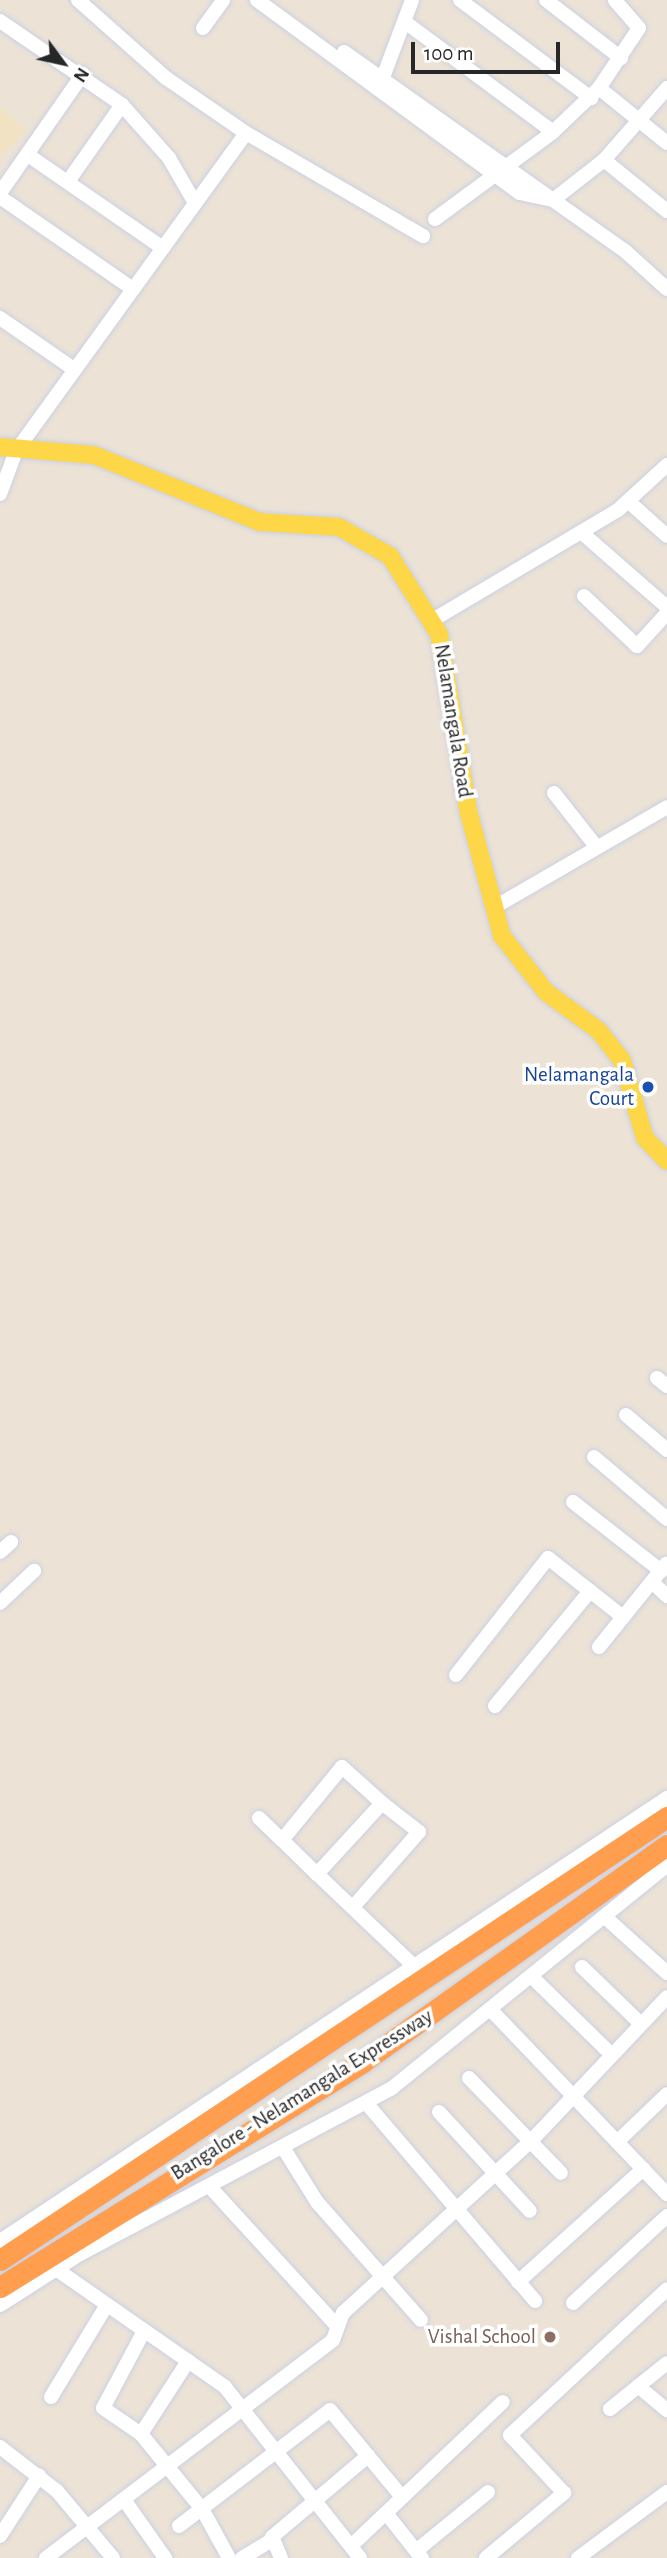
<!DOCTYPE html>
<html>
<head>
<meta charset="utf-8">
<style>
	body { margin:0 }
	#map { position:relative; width:667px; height:2558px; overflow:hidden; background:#ece3d6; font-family:"Alegreya Sans",sans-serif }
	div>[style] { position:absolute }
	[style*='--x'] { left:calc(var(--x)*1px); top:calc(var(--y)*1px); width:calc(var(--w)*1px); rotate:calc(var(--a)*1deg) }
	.education>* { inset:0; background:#f0e2c3 }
	.roads { filter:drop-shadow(0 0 2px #ccd0e2) drop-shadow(0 0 2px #ccd0e2) }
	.minor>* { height:14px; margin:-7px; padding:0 7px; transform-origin:7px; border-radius:7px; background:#fff }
	.major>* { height:18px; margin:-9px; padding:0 9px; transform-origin:9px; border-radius:9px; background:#fed749 }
	.highway>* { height:21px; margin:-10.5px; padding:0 10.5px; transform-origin:10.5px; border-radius:10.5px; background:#ff9e4e }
	.dots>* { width:19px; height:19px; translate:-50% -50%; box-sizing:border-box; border:4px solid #fff; border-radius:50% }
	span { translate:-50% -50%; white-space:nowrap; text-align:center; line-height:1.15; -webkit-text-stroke:7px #fff; paint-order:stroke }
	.street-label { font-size:21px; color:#272727 }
	.transit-label { font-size:21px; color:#164399 }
	.right { translate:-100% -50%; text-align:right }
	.education-label { font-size:21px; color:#785e54 }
	.north { position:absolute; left:28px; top:28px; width:70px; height:70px; -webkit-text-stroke:5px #fff; paint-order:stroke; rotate:123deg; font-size:19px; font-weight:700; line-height:28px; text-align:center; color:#272727 }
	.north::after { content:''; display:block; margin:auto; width:24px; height:32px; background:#272727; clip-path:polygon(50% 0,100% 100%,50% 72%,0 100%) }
	.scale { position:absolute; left:411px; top:42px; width:149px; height:32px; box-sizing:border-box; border:4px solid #272727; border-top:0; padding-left:9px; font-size:21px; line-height:24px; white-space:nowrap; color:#272727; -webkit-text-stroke:5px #fff; paint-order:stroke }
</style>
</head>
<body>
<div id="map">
	<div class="education">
		<i style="clip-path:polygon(0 105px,26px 130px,0 158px)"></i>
	</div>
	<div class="roads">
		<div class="minor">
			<i style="--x:78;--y:0;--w:118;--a:41.6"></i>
			<i style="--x:166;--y:78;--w:97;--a:34.5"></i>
			<i style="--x:246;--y:133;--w:205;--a:30.2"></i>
			<i style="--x:257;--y:0;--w:326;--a:36.3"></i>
			<i style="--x:520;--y:193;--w:34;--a:12"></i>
			<i style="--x:553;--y:200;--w:65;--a:-38.1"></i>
			<i style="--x:604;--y:160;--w:96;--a:-48.8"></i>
			<i style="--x:460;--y:0;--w:164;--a:36.8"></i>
			<i style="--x:546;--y:0;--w:95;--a:37.7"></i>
			<i style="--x:0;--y:21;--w:148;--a:34.5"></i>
			<i style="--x:122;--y:105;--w:71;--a:48.4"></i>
			<i style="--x:169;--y:158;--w:52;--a:60"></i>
			<i style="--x:405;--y:22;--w:184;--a:36.6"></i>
			<i style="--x:203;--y:28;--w:34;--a:-54"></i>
			<i style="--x:344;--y:52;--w:343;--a:35.3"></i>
			<i style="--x:624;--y:250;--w:58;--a:42.2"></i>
			<i style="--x:382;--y:80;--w:85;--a:-69.4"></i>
			<i style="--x:599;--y:88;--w:87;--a:39"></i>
			<i style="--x:28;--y:155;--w:164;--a:34.6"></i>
			<i style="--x:604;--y:160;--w:81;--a:39"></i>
			<i style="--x:69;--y:180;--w:92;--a:-54.8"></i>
			<i style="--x:0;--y:193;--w:145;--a:-55.1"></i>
			<i style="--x:0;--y:197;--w:162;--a:34.7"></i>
			<i style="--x:435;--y:219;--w:147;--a:-36.4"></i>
			<i style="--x:553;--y:132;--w:64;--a:-43.7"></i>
			<i style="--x:599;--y:88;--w:72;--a:-56.3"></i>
			<i style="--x:639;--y:28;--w:37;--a:-131"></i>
			<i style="--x:0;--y:318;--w:91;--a:34.7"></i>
			<i style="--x:0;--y:494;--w:46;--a:-69.6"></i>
			<i style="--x:16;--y:451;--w:392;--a:-54.1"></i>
			<i style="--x:628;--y:501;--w:52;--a:41.9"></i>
			<i style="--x:581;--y:532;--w:114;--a:41.1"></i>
			<i style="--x:584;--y:596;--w:73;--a:43.3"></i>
			<i style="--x:637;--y:646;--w:45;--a:-47.7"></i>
			<i style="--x:431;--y:621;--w:217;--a:-30.7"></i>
			<i style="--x:618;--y:510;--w:67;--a:-42.6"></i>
			<i style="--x:554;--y:793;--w:66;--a:51.7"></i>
			<i style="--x:493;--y:908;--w:201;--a:-30.1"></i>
			<i style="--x:657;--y:1378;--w:13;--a:39"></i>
			<i style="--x:626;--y:1415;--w:54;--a:40.5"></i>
			<i style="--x:594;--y:1457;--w:96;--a:40.3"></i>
			<i style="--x:573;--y:1502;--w:112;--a:38.1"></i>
			<i style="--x:0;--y:1552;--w:15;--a:-42"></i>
			<i style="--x:652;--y:1582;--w:21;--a:43"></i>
			<i style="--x:0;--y:1603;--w:47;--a:-43.3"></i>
			<i style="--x:599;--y:1647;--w:107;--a:-51.1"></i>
			<i style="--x:456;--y:1675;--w:149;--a:-51.8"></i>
			<i style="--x:548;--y:1558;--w:53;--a:38.2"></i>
			<i style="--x:495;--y:1706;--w:149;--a:-50.4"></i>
			<i style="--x:590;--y:1591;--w:42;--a:38.2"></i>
			<i style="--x:259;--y:1818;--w:32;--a:44"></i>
			<i style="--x:317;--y:1874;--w:96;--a:-47.5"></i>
			<i style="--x:382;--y:1803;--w:54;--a:-138"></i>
			<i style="--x:342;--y:1767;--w:94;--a:129.4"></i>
			<i style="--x:282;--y:1840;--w:49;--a:44.2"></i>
			<i style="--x:317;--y:1874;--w:137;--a:43.5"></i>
			<i style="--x:353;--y:1907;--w:100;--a:-48.7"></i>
			<i style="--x:419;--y:1832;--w:47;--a:-141.9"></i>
			<i style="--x:605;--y:1917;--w:84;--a:42.1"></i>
			<i style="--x:582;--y:1967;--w:82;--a:44"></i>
			<i style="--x:531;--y:1976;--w:113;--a:44.3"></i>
			<i style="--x:491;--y:2010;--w:255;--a:46.3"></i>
			<i style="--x:469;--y:2078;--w:132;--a:45.9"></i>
			<i style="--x:367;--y:2104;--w:259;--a:49.5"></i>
			<i style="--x:439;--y:2112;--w:134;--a:47.4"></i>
			<i style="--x:617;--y:2142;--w:69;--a:-43.8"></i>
			<i style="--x:284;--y:2149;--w:62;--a:58.1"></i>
			<i style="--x:317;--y:2202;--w:157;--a:48.6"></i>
			<i style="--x:210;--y:2187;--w:188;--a:47.6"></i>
			<i style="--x:0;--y:2241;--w:801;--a:-33.59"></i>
			<i style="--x:56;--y:2269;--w:206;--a:34.9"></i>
			<i style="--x:225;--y:2387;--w:218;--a:51.7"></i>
			<i style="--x:518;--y:2282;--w:169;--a:-42.1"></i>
			<i style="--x:573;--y:2303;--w:128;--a:-42.8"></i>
			<i style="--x:0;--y:2305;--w:95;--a:-32.5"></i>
			<i style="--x:80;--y:2254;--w:353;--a:-28"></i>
			<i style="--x:392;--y:2088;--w:354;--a:-39"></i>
			<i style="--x:144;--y:2331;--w:87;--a:118"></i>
			<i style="--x:103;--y:2408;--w:46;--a:34.4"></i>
			<i style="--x:141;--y:2434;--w:97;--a:50.9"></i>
			<i style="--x:202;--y:2509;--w:56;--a:61.1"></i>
			<i style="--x:638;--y:2386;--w:38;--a:40"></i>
			<i style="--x:51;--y:2397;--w:108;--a:-58.7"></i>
			<i style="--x:610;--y:2409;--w:73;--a:-38.9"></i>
			<i style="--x:141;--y:2434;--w:87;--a:-57.2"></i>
			<i style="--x:0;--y:2447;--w:72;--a:37.7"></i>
			<i style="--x:57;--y:2491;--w:87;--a:50.1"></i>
			<i style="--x:125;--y:2501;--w:70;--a:54.9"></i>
			<i style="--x:386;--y:2513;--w:48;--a:51.7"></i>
			<i style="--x:179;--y:2526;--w:190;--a:-37.5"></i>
			<i style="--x:330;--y:2410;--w:113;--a:50.4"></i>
			<i style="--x:0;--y:2536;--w:72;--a:-57"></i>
			<i style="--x:351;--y:2546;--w:209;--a:-43.5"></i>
			<i style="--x:46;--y:2558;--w:360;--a:-37.2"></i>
			<i style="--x:333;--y:2340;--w:29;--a:-70"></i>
			<i style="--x:343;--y:2313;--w:255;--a:-42.5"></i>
			<i style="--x:531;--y:2141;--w:198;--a:-46.6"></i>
			<i style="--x:242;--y:2558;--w:33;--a:-31"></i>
			<i style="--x:281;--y:2558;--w:23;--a:-113"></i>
			<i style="--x:272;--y:2537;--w:126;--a:-40.2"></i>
			<i style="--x:422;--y:2558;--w:9;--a:-131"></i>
			<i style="--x:416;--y:2551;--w:93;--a:-39.3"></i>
			<i style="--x:486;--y:2558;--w:102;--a:-39.8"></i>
			<i style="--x:564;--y:2493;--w:79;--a:-133"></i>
			<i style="--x:510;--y:2435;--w:214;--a:-42.9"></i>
			<i style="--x:578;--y:2558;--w:111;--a:-36.6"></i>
		</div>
		<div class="major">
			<i style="--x:0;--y:447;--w:94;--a:4.9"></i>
			<i style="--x:94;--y:455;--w:179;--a:22"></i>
			<i style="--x:260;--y:522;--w:79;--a:3.6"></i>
			<i style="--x:339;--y:527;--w:59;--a:29.6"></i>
			<i style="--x:390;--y:556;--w:92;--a:57.9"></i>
			<i style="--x:439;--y:634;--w:178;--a:80.6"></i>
			<i style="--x:468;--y:810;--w:131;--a:74.9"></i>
			<i style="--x:502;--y:936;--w:71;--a:51.8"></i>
			<i style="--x:546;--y:992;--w:66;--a:36.3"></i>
			<i style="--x:599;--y:1031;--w:37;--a:52"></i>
			<i style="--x:622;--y:1060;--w:81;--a:73.6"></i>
			<i style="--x:645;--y:1138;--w:32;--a:46"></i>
		</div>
		<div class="highway">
			<i style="--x:0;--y:2260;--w:801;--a:-33.59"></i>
			<i style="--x:0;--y:2287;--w:428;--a:-31.8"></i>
			<i style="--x:364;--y:2061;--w:372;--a:-35.5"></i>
		</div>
	</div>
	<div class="dots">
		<i style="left:648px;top:1087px;background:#1a4fb4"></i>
		<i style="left:550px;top:2337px;background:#8d6e63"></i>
	</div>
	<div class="street-label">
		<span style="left:453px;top:721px;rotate:81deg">Nelamangala Road</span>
		<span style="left:302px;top:2095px;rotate:-32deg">Bangalore - Nelamangala Expressway</span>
	</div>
	<div class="transit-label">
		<span class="right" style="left:634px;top:1087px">Nelamangala<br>Court</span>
	</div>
	<div class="education-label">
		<span class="right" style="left:536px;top:2337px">Vishal School</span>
	</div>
	<div class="north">N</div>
	<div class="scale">100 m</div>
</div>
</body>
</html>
